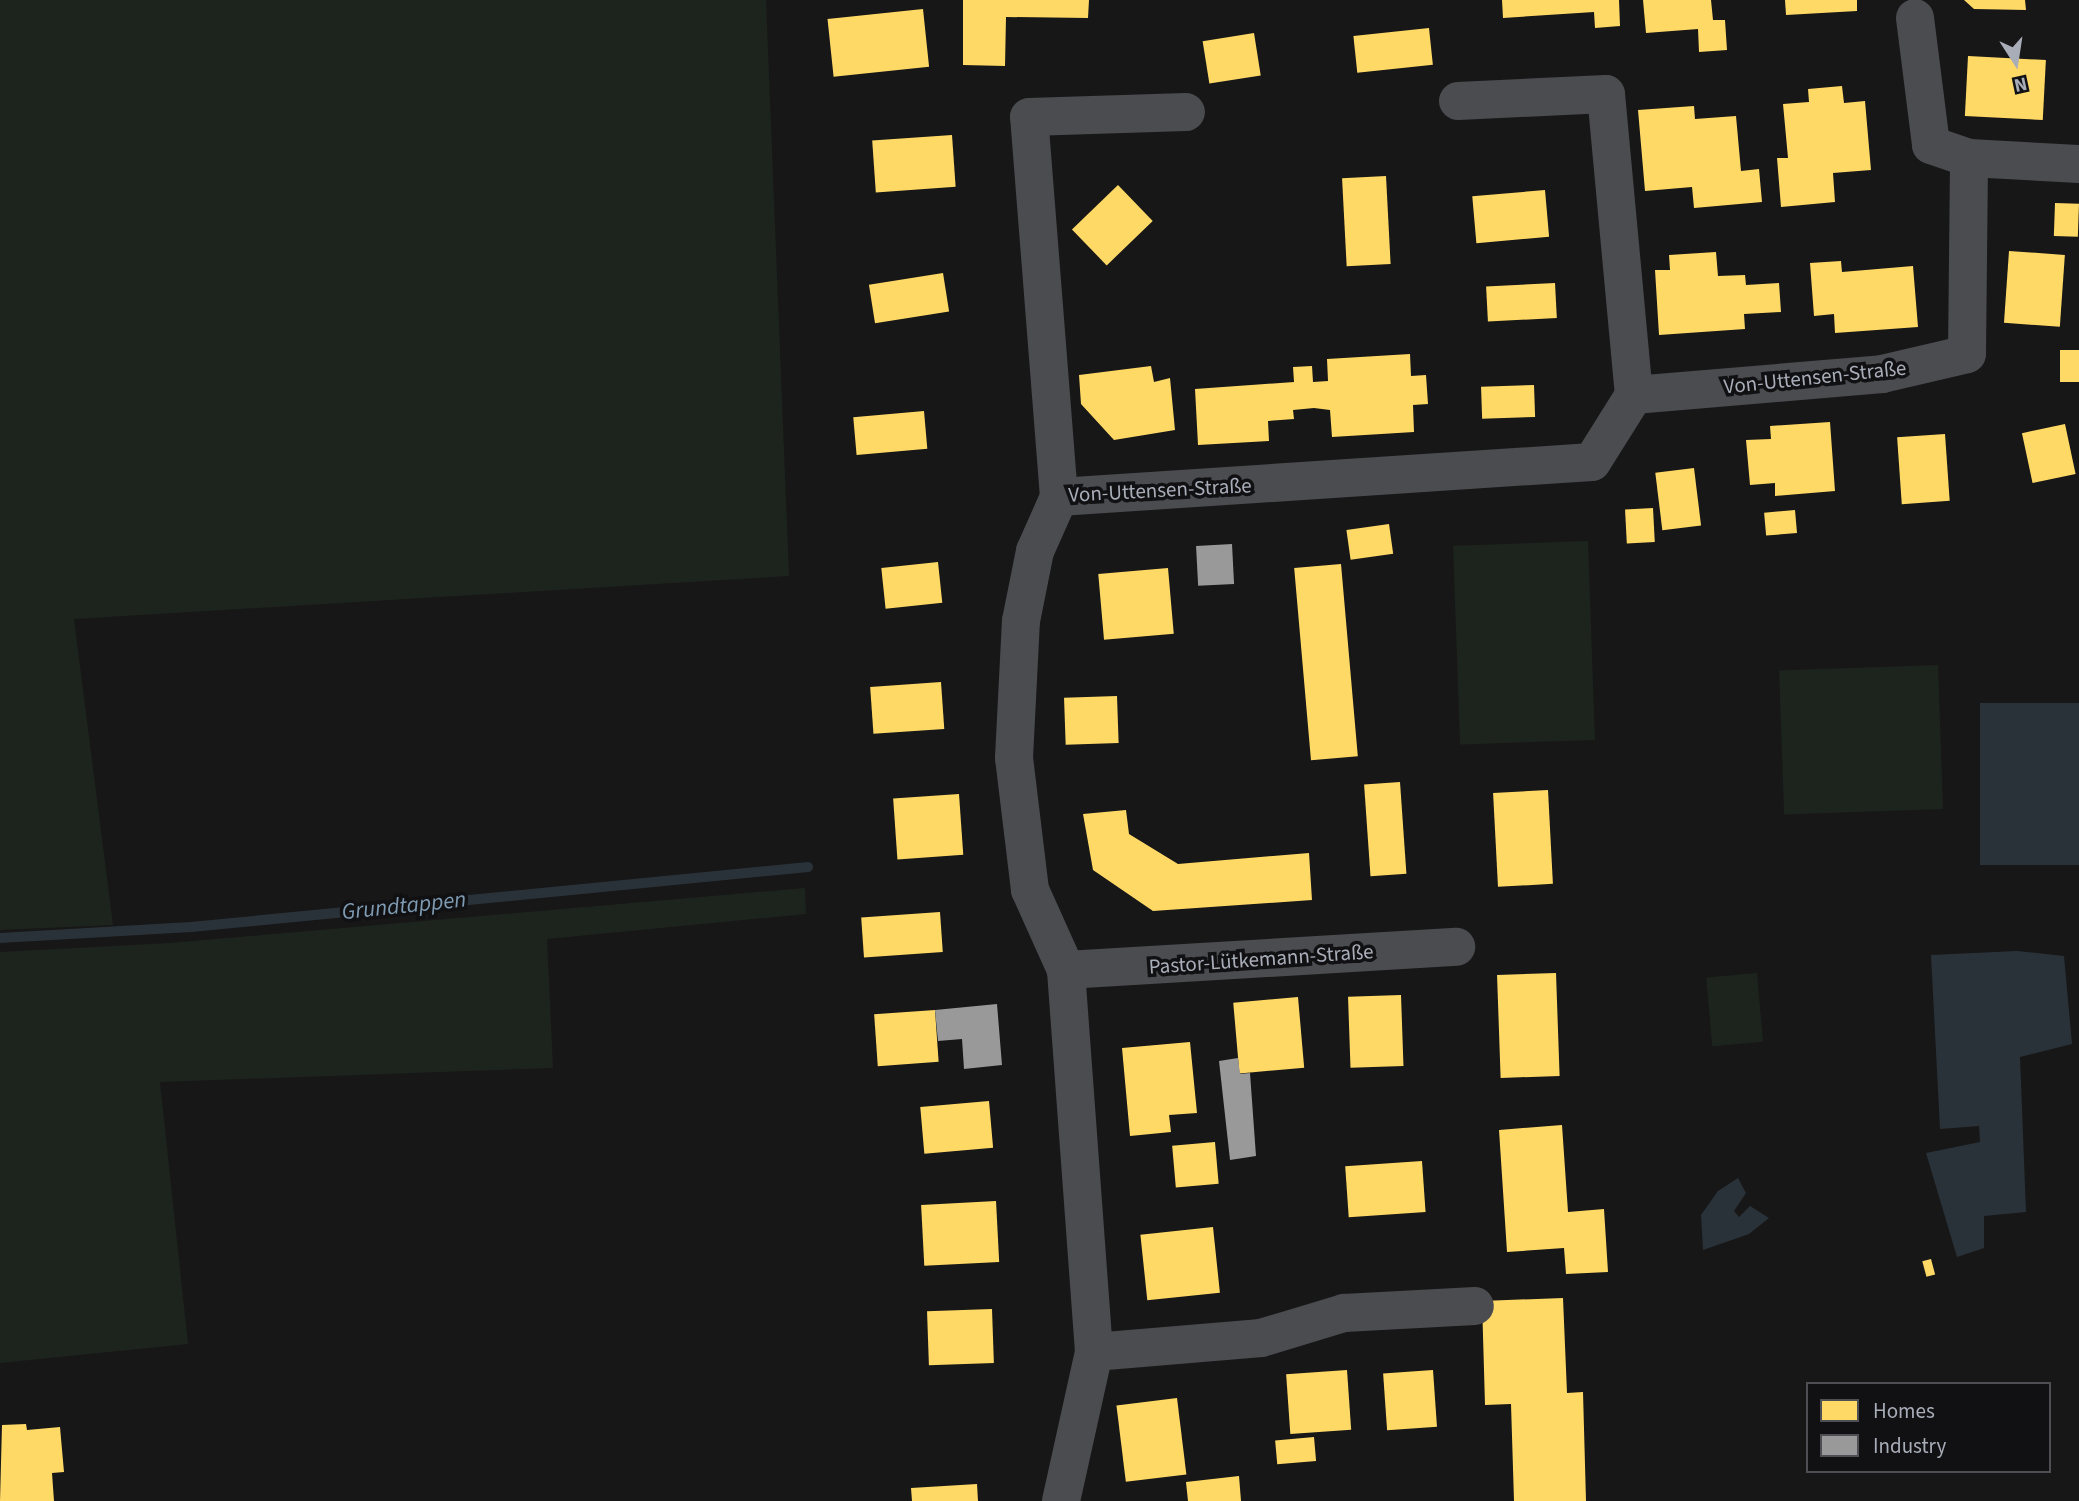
<!DOCTYPE html>
<html>
<head>
<meta charset="utf-8">
<style>
	body { margin:0 }
	#map { position:relative; width:2079px; height:1501px; overflow:hidden; background:#171717; font-family:"Source Sans 3",sans-serif }
	div>[style] { position:absolute }
	[style*='--x'] { left:calc(var(--x)*1px); top:calc(var(--y)*1px); width:calc(var(--w)*1px); rotate:calc(var(--a)*1deg) }
	.green>* { inset:0; background:#1d241e; transform-origin:0 0 }
	.water>* { inset:0; background:#2a3239; transform-origin:0 0 }
	.homes>* { inset:0; background:#ffd966; transform-origin:0 0 }
	.industry>* { inset:0; background:#999; transform-origin:0 0 }
	.stream>* { height:10px; margin:-5px; padding:0 5px; transform-origin:5px; border-radius:5px; background:#2a3239 }
	.minor>* { height:38px; margin:-19px; padding:0 19px; transform-origin:19px; border-radius:19px; background:#4b4c50 }
	span { translate:-50% -50%; white-space:nowrap; text-align:center; line-height:1.15; -webkit-text-stroke:7px #111113; paint-order:stroke }
	.street-label { font-size:21px; color:#a8adb8 }
	.water-label { font-size:23px; color:#7f9bb3; font-style:italic }
	.legend { position:absolute; left:1806px; top:1382px; width:245px; height:91px; box-sizing:border-box; background:#111113; border:2px solid #4d4f55; margin:0; padding:9px 12px; list-style:none; font-size:21px; color:#a8adb8 }
	.legend li { display:flex; align-items:center; gap:14px; height:35px }
	.legend b { width:35px; border:2px solid #4d4f55 }
	.north { position:absolute; left:1981px; top:28px; width:70px; height:70px; -webkit-text-stroke:5px #111113; paint-order:stroke; rotate:168deg; font-size:19px; font-weight:700; line-height:28px; text-align:center; color:#a8adb8 }
	.north::after { content:''; display:block; margin:auto; width:24px; height:32px; background:#a8adb8; clip-path:polygon(50% 0,100% 100%,50% 72%,0 100%) }
</style>
</head>
<body>
<div id="map">
	<div class="green">
		<i style="clip-path:polygon(0 0,766px 0,789px 576px,74px 619px,113px 925px,0 930px)"></i>
		<i style="left:1588px;top:541px;width:199px;height:135px;rotate:88deg"></i>
		<i style="left:1938px;top:665px;width:144px;height:159px;rotate:88deg"></i>
		<i style="clip-path:polygon(805px 888px,806px 914px,547px 939px,553px 1068px,160px 1082px,188px 1344px,0 1363px,0 952px,170px 943px)"></i>
		<i style="left:1757px;top:973px;width:69px;height:51px;rotate:85deg"></i>
	</div>
	<div class="water">
		<i style="left:2079px;top:703px;width:162px;height:99px;rotate:90deg"></i>
		<i style="clip-path:polygon(2017px 951px,2064px 956px,2072px 1044px,2020px 1057px,2026px 1212px,1984px 1216px,1984px 1248px,1957px 1257px,1926px 1153px,1980px 1142px,1979px 1126px,1940px 1129px,1931px 955px)"></i>
		<i style="clip-path:polygon(1738px 1178px,1746px 1193px,1734px 1211px,1739px 1217px,1750px 1206px,1769px 1218px,1749px 1234px,1703px 1250px,1701px 1215px,1718px 1191px)"></i>
	</div>
	<div class="homes">
		<i style="clip-path:polygon(963px 0,1089px 0,1088px 18px,1006px 17px,1005px 66px,963px 65px)"></i>
		<i style="clip-path:polygon(1502px 0,1619px 0,1620px 26px,1595px 28px,1594px 12px,1503px 18px)"></i>
		<i style="clip-path:polygon(1643px 0,1711px 0,1713px 20px,1725px 20px,1727px 50px,1699px 52px,1698px 29px,1646px 33px)"></i>
		<i style="clip-path:polygon(1785px 0,1857px 0,1857px 11px,1786px 15px)"></i>
		<i style="clip-path:polygon(1964px 0,2025px 0,2026px 10px,1974px 9px)"></i>
		<i style="left:923px;top:9px;width:58px;height:96px;rotate:84deg"></i>
		<i style="left:1429px;top:28px;width:37px;height:76px;rotate:84deg"></i>
		<i style="left:1254px;top:33px;width:43px;height:52px;rotate:81deg"></i>
		<i style="left:1968px;top:56px;width:78px;height:60px;rotate:3deg"></i>
		<i style="clip-path:polygon(1842px 86px,1844px 103px,1865px 101px,1871px 170px,1833px 173px,1835px 202px,1781px 207px,1777px 158px,1788px 158px,1783px 104px,1809px 102px,1808px 89px)"></i>
		<i style="clip-path:polygon(1694px 106px,1695px 119px,1736px 116px,1741px 171px,1759px 169px,1762px 202px,1694px 208px,1692px 187px,1645px 191px,1638px 110px)"></i>
		<i style="left:952px;top:135px;width:52px;height:80px;rotate:86deg"></i>
		<i style="left:1386px;top:176px;width:88px;height:44px;rotate:87deg"></i>
		<i style="left:1118px;top:185px;width:50px;height:64px;rotate:46deg"></i>
		<i style="left:1545px;top:190px;width:47px;height:73px;rotate:85deg"></i>
		<i style="left:2055px;top:203px;width:24px;height:33px;rotate:2deg"></i>
		<i style="left:2009px;top:251px;width:56px;height:72px;rotate:4deg"></i>
		<i style="clip-path:polygon(1716px 252px,1718px 276px,1745px 275px,1746px 285px,1779px 283px,1781px 312px,1744px 314px,1745px 329px,1659px 335px,1655px 270px,1670px 270px,1669px 255px)"></i>
		<i style="clip-path:polygon(1841px 261px,1842px 272px,1913px 266px,1918px 327px,1835px 333px,1834px 314px,1814px 316px,1810px 263px)"></i>
		<i style="left:943px;top:273px;width:39px;height:75px;rotate:81deg"></i>
		<i style="left:1555px;top:283px;width:35px;height:69px;rotate:87deg"></i>
		<i style="left:2060px;top:350px;width:19px;height:32px"></i>
		<i style="clip-path:polygon(1410px 354px,1411px 376px,1426px 375px,1428px 404px,1413px 405px,1414px 432px,1332px 437px,1330px 410px,1314px 408px,1293px 410px,1294px 419px,1268px 421px,1269px 441px,1198px 445px,1195px 389px,1294px 382px,1293px 367px,1312px 366px,1313px 382px,1328px 381px,1327px 359px)"></i>
		<i style="clip-path:polygon(1151px 366px,1154px 382px,1170px 378px,1175px 430px,1114px 440px,1081px 404px,1079px 375px)"></i>
		<i style="left:1534px;top:385px;width:32px;height:53px;rotate:88deg"></i>
		<i style="left:924px;top:411px;width:38px;height:71px;rotate:85deg"></i>
		<i style="clip-path:polygon(1830px 422px,1835px 491px,1775px 496px,1775px 483px,1750px 485px,1746px 440px,1771px 439px,1770px 426px)"></i>
		<i style="left:2065px;top:424px;width:51px;height:44px;rotate:78deg"></i>
		<i style="left:1945px;top:434px;width:67px;height:48px;rotate:86deg"></i>
		<i style="left:1694px;top:468px;width:58px;height:39px;rotate:83deg"></i>
		<i style="left:1653px;top:508px;width:34px;height:28px;rotate:87deg"></i>
		<i style="left:1795px;top:510px;width:23px;height:31px;rotate:85deg"></i>
		<i style="left:1389px;top:524px;width:30px;height:43px;rotate:82deg"></i>
		<i style="left:938px;top:562px;width:41px;height:57px;rotate:84deg"></i>
		<i style="left:1341px;top:564px;width:193px;height:47px;rotate:85deg"></i>
		<i style="left:1168px;top:568px;width:66px;height:70px;rotate:85deg"></i>
		<i style="left:941px;top:682px;width:47px;height:71px;rotate:86deg"></i>
		<i style="left:1117px;top:696px;width:47px;height:53px;rotate:88deg"></i>
		<i style="left:1400px;top:782px;width:92px;height:36px;rotate:86deg"></i>
		<i style="left:1548px;top:790px;width:94px;height:55px;rotate:87deg"></i>
		<i style="left:959px;top:794px;width:61px;height:66px;rotate:86deg"></i>
		<i style="clip-path:polygon(1126px 810px,1129px 834px,1178px 864px,1309px 853px,1312px 900px,1153px 911px,1093px 870px,1083px 814px)"></i>
		<i style="left:940px;top:912px;width:40px;height:79px;rotate:86deg"></i>
		<i style="left:1556px;top:973px;width:103px;height:59px;rotate:88deg"></i>
		<i style="left:1401px;top:995px;width:71px;height:53px;rotate:88deg"></i>
		<i style="left:1298px;top:997px;width:71px;height:65px;rotate:85deg"></i>
		<i style="left:935px;top:1010px;width:52px;height:61px;rotate:86deg"></i>
		<i style="clip-path:polygon(1190px 1042px,1197px 1113px,1169px 1115px,1171px 1132px,1130px 1136px,1122px 1048px)"></i>
		<i style="left:989px;top:1101px;width:47px;height:69px;rotate:85deg"></i>
		<i style="clip-path:polygon(1562px 1125px,1568px 1212px,1604px 1209px,1608px 1272px,1566px 1274px,1564px 1248px,1507px 1252px,1499px 1130px)"></i>
		<i style="left:1215px;top:1142px;width:42px;height:43px;rotate:85deg"></i>
		<i style="left:1422px;top:1161px;width:51px;height:77px;rotate:86deg"></i>
		<i style="left:996px;top:1201px;width:61px;height:75px;rotate:87deg"></i>
		<i style="left:1213px;top:1227px;width:66px;height:73px;rotate:84deg"></i>
		<i style="left:1931px;top:1259px;width:16px;height:9px;rotate:75deg"></i>
		<i style="clip-path:polygon(1563px 1298px,1567px 1393px,1583px 1392px,1586px 1501px,1514px 1501px,1511px 1404px,1485px 1405px,1482px 1301px)"></i>
		<i style="left:992px;top:1309px;width:54px;height:65px;rotate:88deg"></i>
		<i style="left:1347px;top:1370px;width:60px;height:61px;rotate:86deg"></i>
		<i style="left:1433px;top:1370px;width:57px;height:50px;rotate:86deg"></i>
		<i style="left:1177px;top:1398px;width:77px;height:61px;rotate:83deg"></i>
		<i style="clip-path:polygon(26px 1424px,27px 1430px,60px 1427px,64px 1472px,52px 1473px,54px 1501px,0 1501px,2px 1425px)"></i>
		<i style="left:1314px;top:1437px;width:24px;height:39px;rotate:85deg"></i>
		<i style="clip-path:polygon(1239px 1476px,1241px 1501px,1188px 1501px,1186px 1482px)"></i>
		<i style="clip-path:polygon(977px 1484px,978px 1501px,912px 1501px,911px 1488px)"></i>
	</div>
	<div class="industry">
		<i style="left:1232px;top:544px;width:40px;height:36px;rotate:87deg"></i>
		<i style="clip-path:polygon(997px 1004px,1002px 1065px,964px 1069px,962px 1039px,938px 1041px,935px 1010px)"></i>
		<i style="clip-path:polygon(1238px 1058px,1240px 1074px,1250px 1073px,1256px 1156px,1230px 1160px,1219px 1061px)"></i>
	</div>
	<div class="stream">
		<i style="--x:0;--y:938;--w:191;--a:-3.3"></i>
		<i style="--x:191;--y:927;--w:620;--a:-5.55"></i>
	</div>
	<div class="minor">
		<i style="--x:1915;--y:18;--w:128;--a:82.8"></i>
		<i style="--x:1931;--y:145;--w:40;--a:18.9"></i>
		<i style="--x:1969;--y:158;--w:110;--a:3.1"></i>
		<i style="--x:1458;--y:101;--w:148;--a:-2.7"></i>
		<i style="--x:1606;--y:94;--w:302;--a:84.7"></i>
		<i style="--x:1059;--y:497;--w:534;--a:-3.76"></i>
		<i style="--x:1592;--y:462;--w:79;--a:-57.9"></i>
		<i style="--x:1634;--y:395;--w:249;--a:-4.8"></i>
		<i style="--x:1882;--y:374;--w:87;--a:-13.2"></i>
		<i style="--x:1967;--y:354;--w:196;--a:-89.4"></i>
		<i style="--x:1066;--y:970;--w:391;--a:-3.4"></i>
		<i style="--x:1094;--y:1352;--w:168;--a:-4.8"></i>
		<i style="--x:1261;--y:1338;--w:87;--a:-16.8"></i>
		<i style="--x:1344;--y:1313;--w:131;--a:-3.1"></i>
		<i style="--x:1061;--y:1501;--w:153;--a:-77.5"></i>
		<i style="--x:1094;--y:1352;--w:383;--a:-94.2"></i>
		<i style="--x:1066;--y:970;--w:88;--a:-114.2"></i>
		<i style="--x:1030;--y:890;--w:133;--a:-96.9"></i>
		<i style="--x:1014;--y:758;--w:137;--a:-87.1"></i>
		<i style="--x:1021;--y:621;--w:71;--a:-78.7"></i>
		<i style="--x:1035;--y:551;--w:59;--a:-66"></i>
		<i style="--x:1059;--y:497;--w:381;--a:-94.5"></i>
		<i style="--x:1029;--y:117;--w:157;--a:-1.8"></i>
	</div>
	<div class="street-label">
		<span style="left:1815px;top:377px;rotate:-6deg">Von-Uttensen-Straße</span>
		<span style="left:1160px;top:490px;rotate:-3deg">Von-Uttensen-Straße</span>
		<span style="left:1261px;top:959px;rotate:-4deg">Pastor-Lütkemann-Straße</span>
	</div>
	<div class="water-label">
		<span style="left:404px;top:906px;rotate:-6deg">Grundtappen</span>
	</div>
	<ul class="legend">
	<li><b style="height:19px;background:#ffd966"></b>Homes</li>
	<li><b style="height:19px;background:#999"></b>Industry</li>
	</ul>
	<div class="north">N</div>
</div>
</body>
</html>
